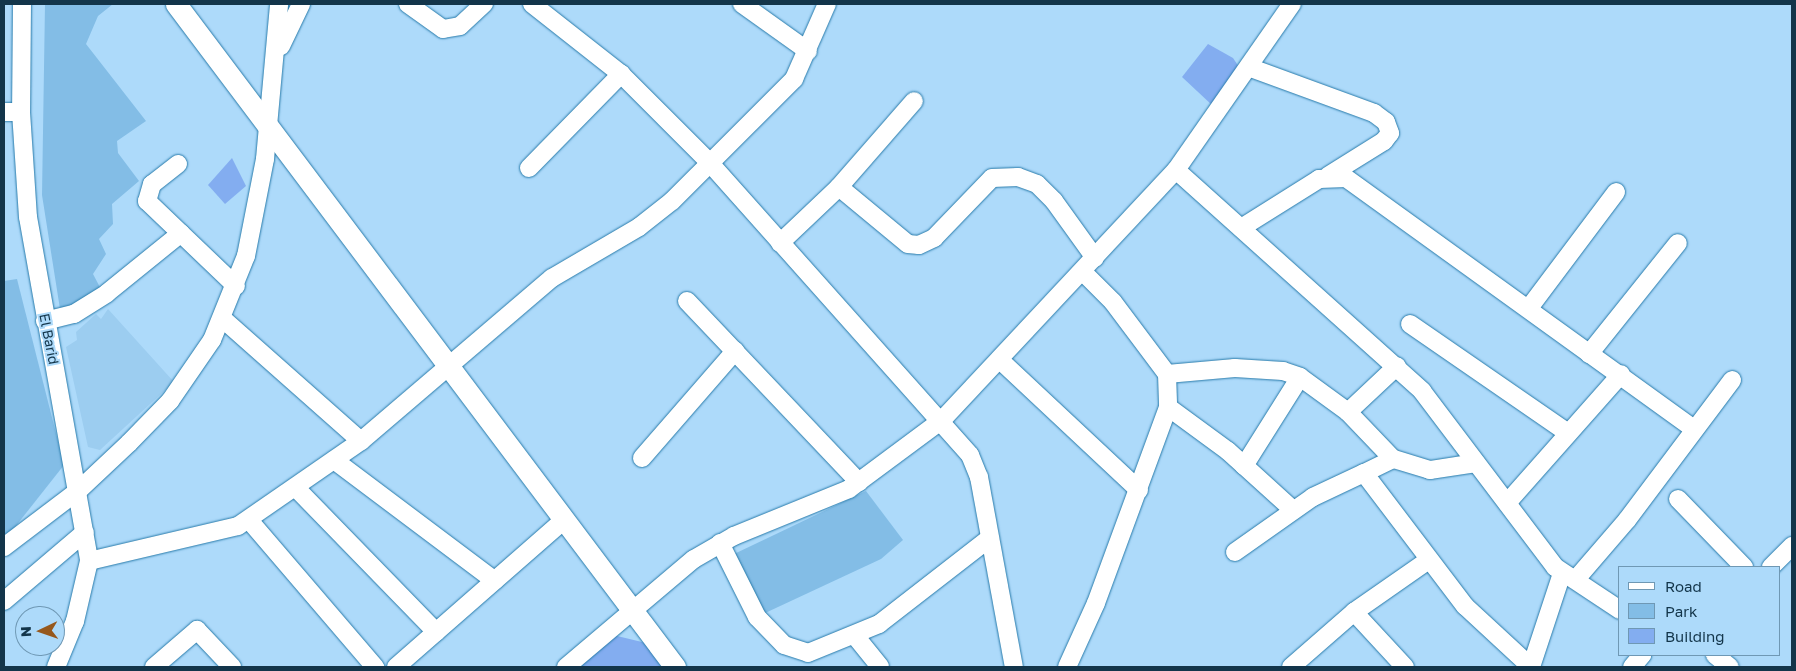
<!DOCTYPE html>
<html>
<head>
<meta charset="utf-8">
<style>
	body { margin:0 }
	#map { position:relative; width:1796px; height:671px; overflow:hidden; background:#addafa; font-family:"Golos Text",sans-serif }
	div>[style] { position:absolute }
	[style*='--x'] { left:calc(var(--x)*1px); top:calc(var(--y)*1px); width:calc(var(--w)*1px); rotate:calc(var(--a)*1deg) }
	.built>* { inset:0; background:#9ccdf0 }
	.green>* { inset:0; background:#83bde6 }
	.building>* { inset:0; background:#83adf0 }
	.roads { filter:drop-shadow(0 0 1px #277aaa) drop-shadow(0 0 1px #277aaa) }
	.minor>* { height:18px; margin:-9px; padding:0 9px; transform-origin:9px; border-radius:9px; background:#fff }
	.major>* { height:21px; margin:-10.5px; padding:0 10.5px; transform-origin:10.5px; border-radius:10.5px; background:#fff }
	span { translate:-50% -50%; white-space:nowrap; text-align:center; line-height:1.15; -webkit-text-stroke:4px #addafa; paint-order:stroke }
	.street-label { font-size:14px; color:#13354a }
	.frame { position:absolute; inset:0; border:5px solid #13354a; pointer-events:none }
	.legend { position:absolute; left:1618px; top:566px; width:162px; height:90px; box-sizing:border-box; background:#addafa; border:1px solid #6f98b4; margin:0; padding:6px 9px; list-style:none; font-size:15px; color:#13354a }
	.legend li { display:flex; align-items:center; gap:10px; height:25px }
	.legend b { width:25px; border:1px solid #6f98b4 }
	.north { position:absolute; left:15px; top:606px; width:50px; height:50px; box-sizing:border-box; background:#addafa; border:1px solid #6f98b4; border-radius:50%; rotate:267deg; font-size:14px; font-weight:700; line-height:20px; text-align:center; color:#13354a }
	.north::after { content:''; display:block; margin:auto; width:18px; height:22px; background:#96581d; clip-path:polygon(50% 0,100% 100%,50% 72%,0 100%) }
</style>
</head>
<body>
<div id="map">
	<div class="built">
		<i style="clip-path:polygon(108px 309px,174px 382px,100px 450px,88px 447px,66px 347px,77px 340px,76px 332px,96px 314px,101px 319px)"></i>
	</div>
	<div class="green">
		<i style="clip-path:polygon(45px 4px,113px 4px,98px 16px,86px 44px,146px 121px,117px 141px,118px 153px,139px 181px,112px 204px,113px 224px,99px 239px,106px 254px,93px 274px,103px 293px,60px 309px,42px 195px)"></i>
		<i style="clip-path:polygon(17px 279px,64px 465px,4px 541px,4px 281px)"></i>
		<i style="clip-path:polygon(866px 491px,903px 540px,881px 559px,763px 614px,732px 555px)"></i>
	</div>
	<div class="building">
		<i style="clip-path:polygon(1208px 44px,1233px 58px,1239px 67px,1213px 106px,1182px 77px)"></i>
		<i style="clip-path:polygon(232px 158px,246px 186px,225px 204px,208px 185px)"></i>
		<i style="clip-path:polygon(613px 635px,646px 643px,663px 667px,576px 667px)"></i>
	</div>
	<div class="roads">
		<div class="minor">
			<i style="--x:22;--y:4;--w:108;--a:90.5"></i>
			<i style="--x:21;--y:112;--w:105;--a:86.2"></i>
			<i style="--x:28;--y:217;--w:349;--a:79.9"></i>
			<i style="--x:89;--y:561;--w:62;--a:103.1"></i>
			<i style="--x:75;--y:621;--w:50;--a:112.4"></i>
			<i style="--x:408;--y:4;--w:43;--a:35.5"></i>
			<i style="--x:443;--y:29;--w:17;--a:-10"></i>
			<i style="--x:460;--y:26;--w:33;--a:-43"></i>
			<i style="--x:532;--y:4;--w:113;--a:38.2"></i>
			<i style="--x:621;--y:74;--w:124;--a:45"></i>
			<i style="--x:709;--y:162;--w:392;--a:48.3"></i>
			<i style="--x:970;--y:455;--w:24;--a:68"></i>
			<i style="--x:979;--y:477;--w:193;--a:79.6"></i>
			<i style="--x:742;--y:4;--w:81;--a:35.5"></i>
			<i style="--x:281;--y:46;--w:47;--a:-64.5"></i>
			<i style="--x:1251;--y:68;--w:131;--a:20.1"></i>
			<i style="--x:1374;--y:113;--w:15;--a:37"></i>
			<i style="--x:1386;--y:122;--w:12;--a:70"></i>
			<i style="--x:1390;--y:133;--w:10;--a:127"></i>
			<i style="--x:1384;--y:141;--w:66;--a:148"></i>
			<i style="--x:4;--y:112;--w:17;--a:0"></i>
			<i style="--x:178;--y:164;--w:33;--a:142"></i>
			<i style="--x:152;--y:184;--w:18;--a:106"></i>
			<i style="--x:147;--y:201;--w:123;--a:43.7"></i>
			<i style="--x:529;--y:168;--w:132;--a:-45.6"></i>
			<i style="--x:1176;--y:170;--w:331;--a:41.9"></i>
			<i style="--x:1422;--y:391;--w:221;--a:52.9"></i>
			<i style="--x:1555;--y:567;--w:78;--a:33.5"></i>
			<i style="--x:839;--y:187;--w:89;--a:39.6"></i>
			<i style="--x:908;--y:244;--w:11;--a:5"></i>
			<i style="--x:919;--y:245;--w:17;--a:-25"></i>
			<i style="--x:934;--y:238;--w:83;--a:-46"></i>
			<i style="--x:992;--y:178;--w:26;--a:-2"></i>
			<i style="--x:1018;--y:177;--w:20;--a:20"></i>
			<i style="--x:1037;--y:184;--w:24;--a:45"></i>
			<i style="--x:1054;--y:201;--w:70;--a:54.3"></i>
			<i style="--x:1241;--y:228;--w:92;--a:-32.1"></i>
			<i style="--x:1319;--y:179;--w:27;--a:-2"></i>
			<i style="--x:1346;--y:178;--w:429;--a:35.8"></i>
			<i style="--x:780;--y:243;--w:81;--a:-43.5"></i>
			<i style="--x:839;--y:187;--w:114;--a:-48.9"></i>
			<i style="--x:1083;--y:272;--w:42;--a:45"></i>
			<i style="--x:1113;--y:302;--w:90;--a:53.1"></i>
			<i style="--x:1167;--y:374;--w:33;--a:88"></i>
			<i style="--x:1168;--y:407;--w:74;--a:36.3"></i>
			<i style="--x:1228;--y:451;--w:88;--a:42.2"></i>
			<i style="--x:687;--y:301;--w:250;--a:46.5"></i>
			<i style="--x:1529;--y:308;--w:145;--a:-53.1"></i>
			<i style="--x:223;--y:319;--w:184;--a:41.5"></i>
			<i style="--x:45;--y:321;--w:30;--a:-14"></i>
			<i style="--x:74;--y:314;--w:39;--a:-32"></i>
			<i style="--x:107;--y:293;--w:95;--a:-39"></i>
			<i style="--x:1410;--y:324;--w:192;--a:34.6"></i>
			<i style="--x:1589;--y:354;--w:142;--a:-51.3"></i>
			<i style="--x:1001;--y:361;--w:189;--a:43.1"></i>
			<i style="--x:1167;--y:374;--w:68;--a:-5"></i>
			<i style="--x:1235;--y:368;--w:48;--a:3.6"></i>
			<i style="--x:1283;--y:371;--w:18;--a:19"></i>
			<i style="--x:1300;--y:377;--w:59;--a:36.1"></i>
			<i style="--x:1348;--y:412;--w:65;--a:46.2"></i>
			<i style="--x:1348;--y:412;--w:67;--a:-43.2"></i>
			<i style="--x:642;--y:458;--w:142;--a:-49"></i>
			<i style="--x:334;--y:460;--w:201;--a:36.9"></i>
			<i style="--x:1476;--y:463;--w:47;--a:171.3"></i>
			<i style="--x:1430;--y:470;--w:39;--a:-163"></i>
			<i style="--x:1393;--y:459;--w:32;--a:154"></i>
			<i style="--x:1364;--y:473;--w:167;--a:52.8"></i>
			<i style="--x:1465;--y:606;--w:90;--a:42.7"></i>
			<i style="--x:1244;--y:466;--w:105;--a:-57.8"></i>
			<i style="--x:296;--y:488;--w:201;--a:45.8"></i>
			<i style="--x:1678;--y:499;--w:95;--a:45.9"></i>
			<i style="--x:1507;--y:503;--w:172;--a:-48.5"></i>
			<i style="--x:249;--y:520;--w:194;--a:49.4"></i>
			<i style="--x:720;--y:543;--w:83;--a:63.4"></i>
			<i style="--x:757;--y:617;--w:39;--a:46"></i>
			<i style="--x:784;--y:645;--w:25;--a:18"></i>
			<i style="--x:808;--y:653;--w:77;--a:-22.2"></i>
			<i style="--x:879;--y:624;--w:140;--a:-37.8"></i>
			<i style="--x:4;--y:547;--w:94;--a:-37.2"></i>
			<i style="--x:79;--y:490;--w:69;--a:-43.2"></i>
			<i style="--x:129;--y:443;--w:59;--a:-45.7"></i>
			<i style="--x:170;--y:401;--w:74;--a:-55.5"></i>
			<i style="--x:212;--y:340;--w:91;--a:-68"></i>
			<i style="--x:246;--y:256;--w:99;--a:-78.9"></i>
			<i style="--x:265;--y:159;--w:156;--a:-84.8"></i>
			<i style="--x:1235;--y:552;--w:95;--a:-35.2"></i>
			<i style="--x:1313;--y:497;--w:56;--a:-25.2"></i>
			<i style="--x:89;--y:561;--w:153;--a:-13.2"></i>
			<i style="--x:238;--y:526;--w:150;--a:-34.6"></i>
			<i style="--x:361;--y:441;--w:251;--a:-40.5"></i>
			<i style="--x:552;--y:278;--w:101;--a:-30.4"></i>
			<i style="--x:639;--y:227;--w:42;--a:-38.2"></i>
			<i style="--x:672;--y:201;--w:173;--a:-45"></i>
			<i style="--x:794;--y:79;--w:82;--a:-66.3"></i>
			<i style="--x:1771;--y:567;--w:30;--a:-45"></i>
			<i style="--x:1577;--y:578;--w:77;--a:-49.2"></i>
			<i style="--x:1627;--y:520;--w:175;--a:-53.1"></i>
			<i style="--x:4;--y:601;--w:106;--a:-40.4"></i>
			<i style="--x:1354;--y:612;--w:75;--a:47.2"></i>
			<i style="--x:856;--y:637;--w:38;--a:51"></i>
			<i style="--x:1715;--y:655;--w:19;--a:39"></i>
			<i style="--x:154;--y:667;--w:57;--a:-40.7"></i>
			<i style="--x:197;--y:630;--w:51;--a:46.6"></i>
			<i style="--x:396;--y:667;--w:223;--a:-41.2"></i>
			<i style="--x:566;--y:667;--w:167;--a:-40.2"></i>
			<i style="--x:694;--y:559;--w:46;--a:-29.9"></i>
			<i style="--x:734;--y:536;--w:124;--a:-22.2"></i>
			<i style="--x:849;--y:489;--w:116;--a:-36.6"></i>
			<i style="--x:942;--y:420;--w:342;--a:-46.9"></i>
			<i style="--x:1176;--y:170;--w:203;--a:-55.1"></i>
			<i style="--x:1067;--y:667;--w:70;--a:-65.6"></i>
			<i style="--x:1096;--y:603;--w:209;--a:-69.8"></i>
			<i style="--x:1291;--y:667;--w:84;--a:-41.1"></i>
			<i style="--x:1354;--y:612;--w:89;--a:-34.9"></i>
			<i style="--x:1531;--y:667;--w:99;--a:-71.7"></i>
			<i style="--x:1632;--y:667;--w:16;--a:-50"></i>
		</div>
		<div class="major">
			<i style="--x:176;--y:4;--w:830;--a:53.03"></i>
		</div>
	</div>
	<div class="street-label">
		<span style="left:49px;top:339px;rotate:79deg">El Barid</span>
	</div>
	<div class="frame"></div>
	<ul class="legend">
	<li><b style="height:6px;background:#fff"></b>Road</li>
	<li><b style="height:14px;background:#83bde6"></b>Park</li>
	<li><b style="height:14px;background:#83adf0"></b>Building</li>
	</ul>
	<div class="north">N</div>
</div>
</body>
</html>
